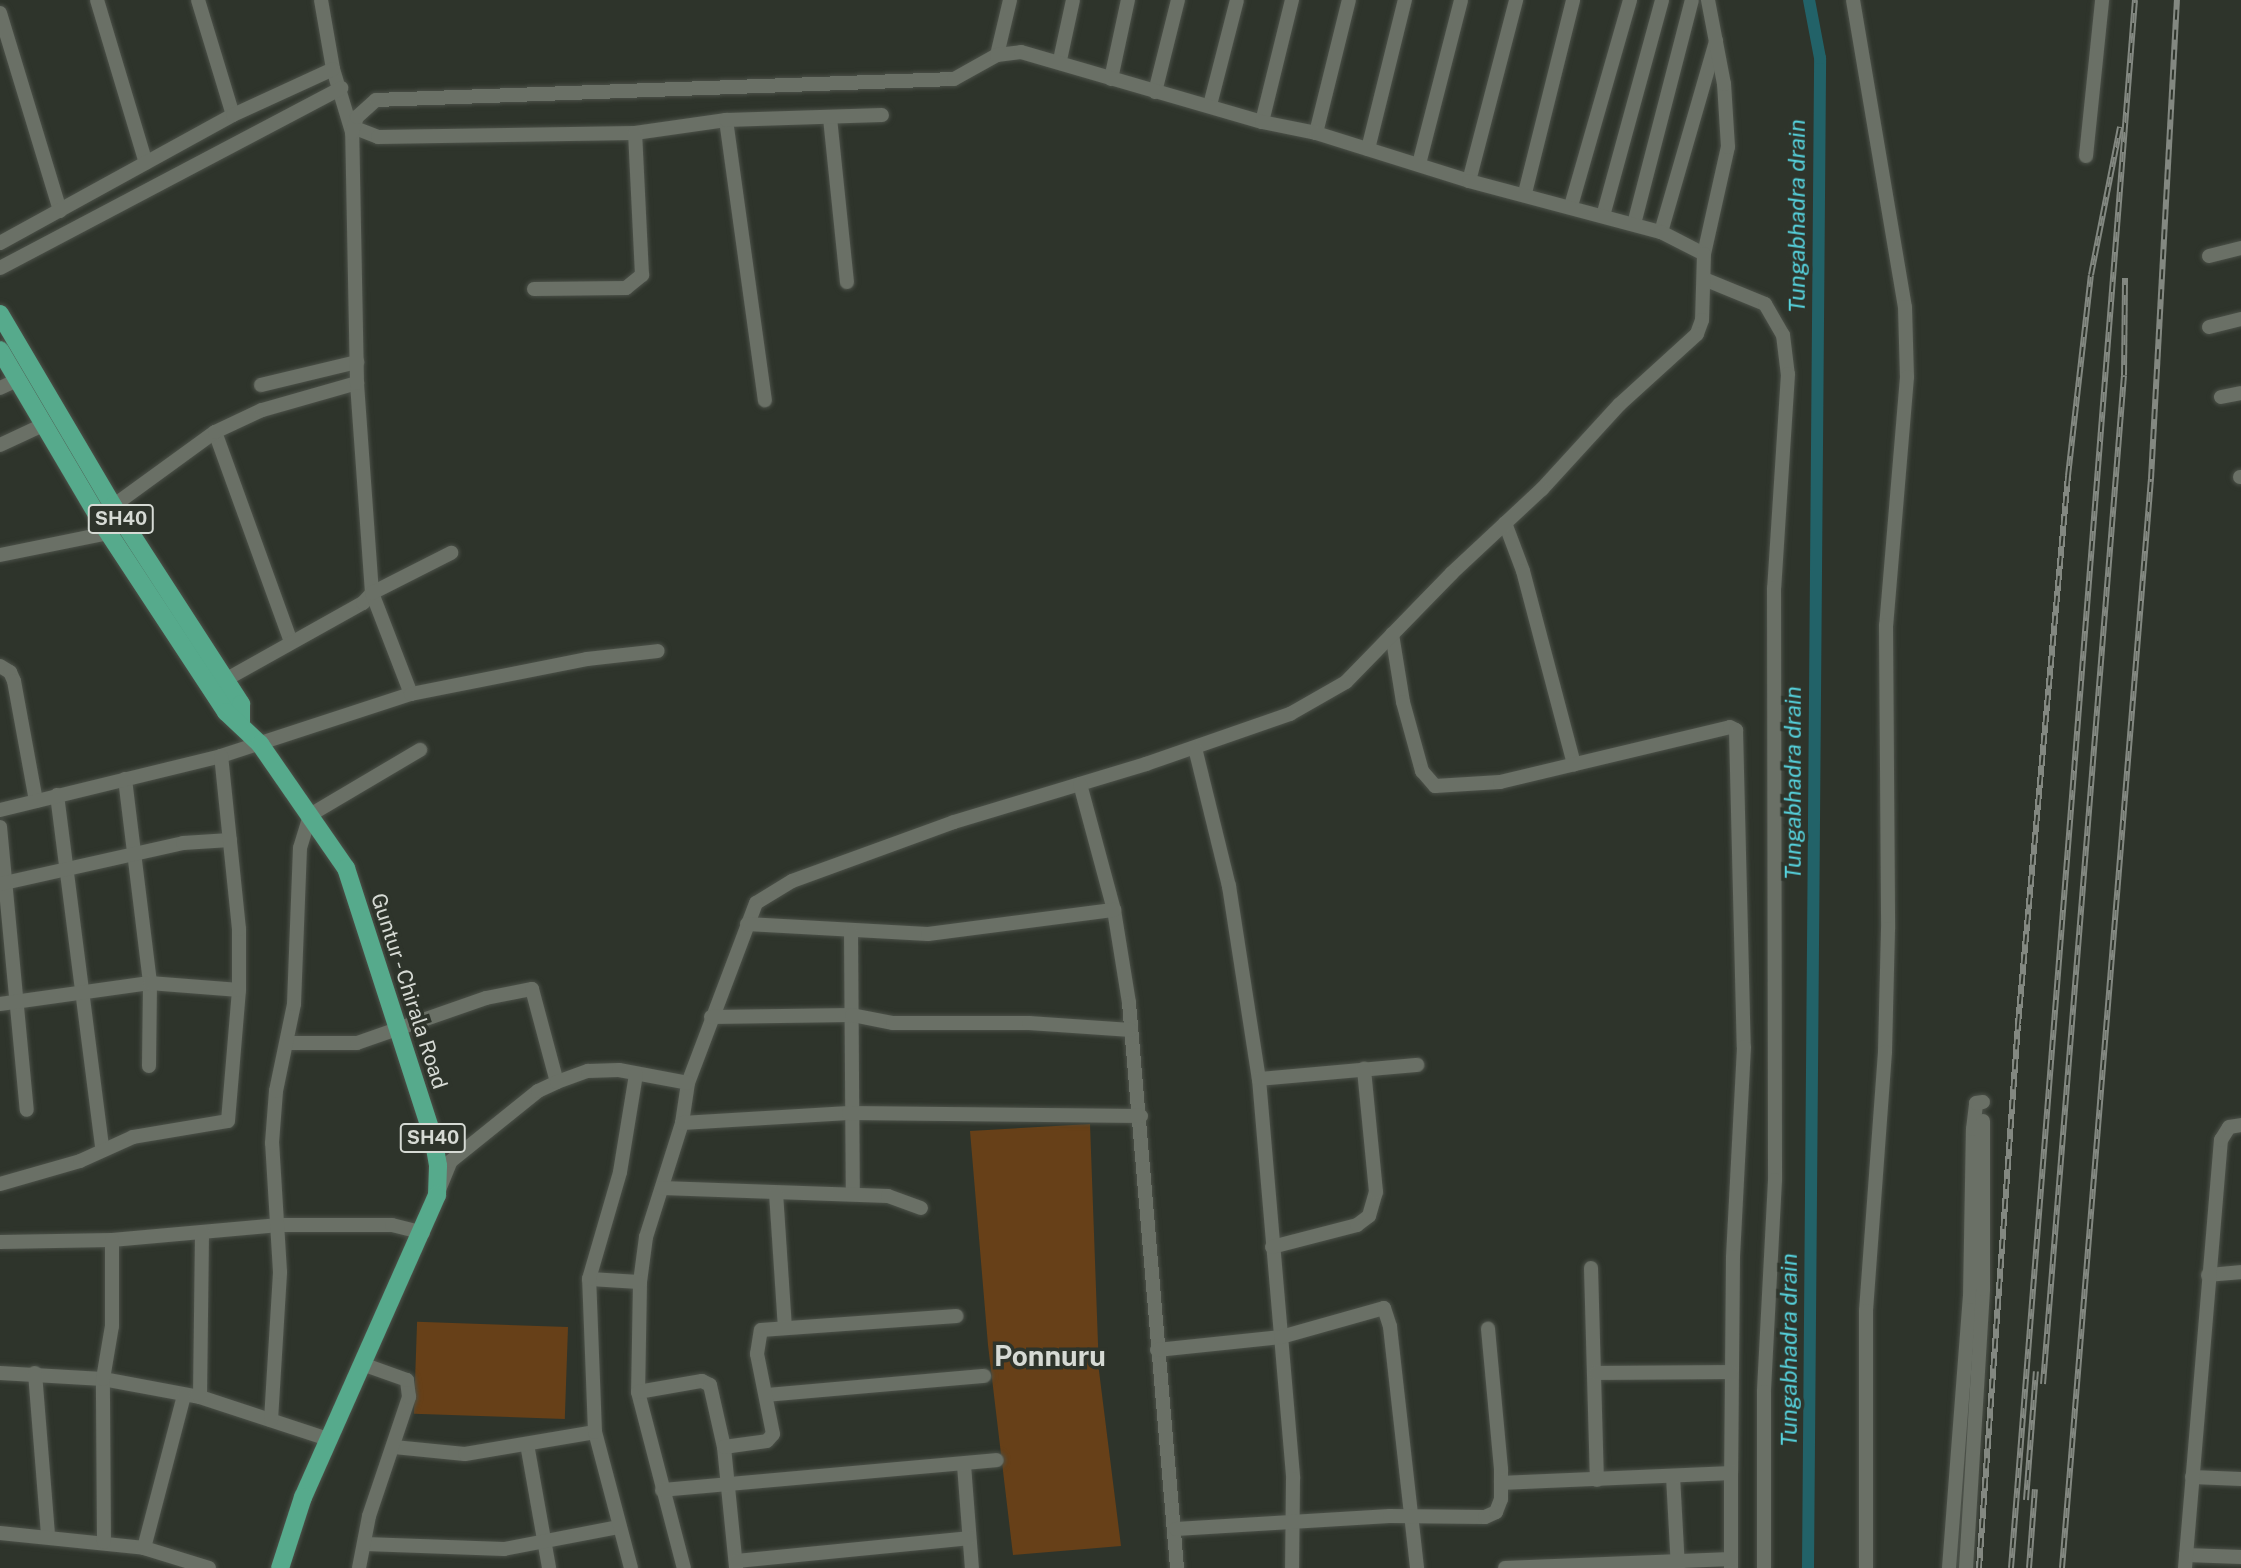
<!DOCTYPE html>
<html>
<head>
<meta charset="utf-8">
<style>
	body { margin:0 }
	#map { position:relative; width:2241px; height:1568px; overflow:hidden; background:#2e342b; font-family:"Public Sans",sans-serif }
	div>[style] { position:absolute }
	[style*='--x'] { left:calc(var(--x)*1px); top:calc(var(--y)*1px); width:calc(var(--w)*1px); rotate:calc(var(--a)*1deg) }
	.green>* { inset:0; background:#674018; transform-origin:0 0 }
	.canal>* { height:12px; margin:-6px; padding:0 6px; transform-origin:6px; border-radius:6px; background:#226268 }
	.roads { filter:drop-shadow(0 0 2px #4c5149) drop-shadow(0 0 2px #4c5149) }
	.minor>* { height:14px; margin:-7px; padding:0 7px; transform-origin:7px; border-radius:7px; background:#6a7066 }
	.major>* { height:18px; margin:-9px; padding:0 9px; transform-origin:9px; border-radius:9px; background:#56aa8c }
	.rail>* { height:6px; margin-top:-3px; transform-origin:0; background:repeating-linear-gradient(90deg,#2e342b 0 10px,#838881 0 20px); box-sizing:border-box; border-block:2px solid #838881 }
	span { translate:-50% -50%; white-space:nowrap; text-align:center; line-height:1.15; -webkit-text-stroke:7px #2e342b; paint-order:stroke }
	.shield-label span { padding:2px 5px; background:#2e342b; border:2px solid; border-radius:5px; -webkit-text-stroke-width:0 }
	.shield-label { font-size:19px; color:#d6dad4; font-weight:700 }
	.street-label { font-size:21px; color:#d6dad4 }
	.water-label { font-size:23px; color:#56d2dd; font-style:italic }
	.district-label { font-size:28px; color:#d6dad4; font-weight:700 }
</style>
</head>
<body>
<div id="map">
	<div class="green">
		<i style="clip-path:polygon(1090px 1124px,1099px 1371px,1121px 1546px,1013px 1555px,988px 1345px,970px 1131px)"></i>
		<i style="left:568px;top:1327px;width:92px;height:151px;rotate:92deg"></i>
	</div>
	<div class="canal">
		<i style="--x:1808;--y:1568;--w:1510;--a:-89.54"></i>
		<i style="--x:1820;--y:58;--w:59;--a:-100.7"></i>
	</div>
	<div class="roads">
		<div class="minor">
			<i style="--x:97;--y:0;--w:170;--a:73.3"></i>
			<i style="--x:198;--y:0;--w:120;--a:73.1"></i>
			<i style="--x:321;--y:0;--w:70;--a:80.1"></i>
			<i style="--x:333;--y:69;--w:66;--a:73.2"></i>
			<i style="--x:1853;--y:0;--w:311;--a:80.4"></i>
			<i style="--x:1905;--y:307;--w:70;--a:88.4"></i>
			<i style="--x:1907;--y:377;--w:249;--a:94.8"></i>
			<i style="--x:1886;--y:625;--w:304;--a:89.6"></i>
			<i style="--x:1888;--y:929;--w:123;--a:91.4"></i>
			<i style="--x:1885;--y:1052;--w:260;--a:94.2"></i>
			<i style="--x:1866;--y:1311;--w:257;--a:90"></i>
			<i style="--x:0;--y:13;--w:207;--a:73.1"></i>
			<i style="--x:997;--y:55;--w:57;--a:-76.7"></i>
			<i style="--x:1060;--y:60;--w:61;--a:-77.8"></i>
			<i style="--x:1111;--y:79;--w:81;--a:-77.9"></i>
			<i style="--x:1155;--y:92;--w:95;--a:-76"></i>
			<i style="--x:1210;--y:105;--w:108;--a:-75.6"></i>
			<i style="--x:830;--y:118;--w:165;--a:84.1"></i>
			<i style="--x:726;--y:120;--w:283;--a:82.1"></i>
			<i style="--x:1262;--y:122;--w:126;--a:-76.2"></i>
			<i style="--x:355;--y:128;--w:25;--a:21"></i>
			<i style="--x:378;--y:137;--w:257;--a:-0.9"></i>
			<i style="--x:635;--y:133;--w:92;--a:-8.1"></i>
			<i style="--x:726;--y:120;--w:156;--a:-1.8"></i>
			<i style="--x:1316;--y:133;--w:137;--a:-76.1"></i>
			<i style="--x:1368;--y:149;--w:154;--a:-76.1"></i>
			<i style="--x:2086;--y:156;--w:157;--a:-84.1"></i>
			<i style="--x:1419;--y:164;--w:169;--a:-75.6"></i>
			<i style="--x:1469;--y:181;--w:187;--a:-75.4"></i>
			<i style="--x:1525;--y:193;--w:199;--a:-76"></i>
			<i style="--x:1571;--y:206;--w:214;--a:-74"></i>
			<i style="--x:1603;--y:216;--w:224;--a:-74.7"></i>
			<i style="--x:1634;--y:224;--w:231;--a:-75.5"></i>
			<i style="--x:1661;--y:232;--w:199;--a:-73.9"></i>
			<i style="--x:0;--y:243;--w:266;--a:-28.8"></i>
			<i style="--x:233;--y:115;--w:110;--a:-24.7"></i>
			<i style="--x:1704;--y:254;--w:110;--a:-77.4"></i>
			<i style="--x:1728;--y:147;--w:63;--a:-93.6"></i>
			<i style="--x:1724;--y:84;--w:86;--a:-100.8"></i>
			<i style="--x:2209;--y:256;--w:33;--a:-14"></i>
			<i style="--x:0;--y:268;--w:386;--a:-27.8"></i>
			<i style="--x:1704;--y:279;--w:66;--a:22.3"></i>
			<i style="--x:1765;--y:304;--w:36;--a:60"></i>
			<i style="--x:1783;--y:335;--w:39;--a:83"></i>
			<i style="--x:1788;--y:374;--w:214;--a:93.7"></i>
			<i style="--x:1774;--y:588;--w:592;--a:89.9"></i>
			<i style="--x:1775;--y:1180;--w:212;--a:93"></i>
			<i style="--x:1764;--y:1392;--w:176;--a:90"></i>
			<i style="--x:534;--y:289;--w:92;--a:-0.6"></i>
			<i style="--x:626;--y:288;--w:21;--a:-39"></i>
			<i style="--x:642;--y:275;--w:142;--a:-92.8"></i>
			<i style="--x:2209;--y:327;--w:33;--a:-14"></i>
			<i style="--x:261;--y:385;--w:99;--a:-13.5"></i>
			<i style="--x:0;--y:388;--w:19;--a:-25"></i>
			<i style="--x:2221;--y:397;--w:20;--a:-11"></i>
			<i style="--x:215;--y:432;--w:223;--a:70.1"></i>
			<i style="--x:0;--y:445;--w:47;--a:-24.9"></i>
			<i style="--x:2240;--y:477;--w:1;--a:0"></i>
			<i style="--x:113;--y:506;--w:126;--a:-36"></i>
			<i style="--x:215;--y:432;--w:52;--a:-25.1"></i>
			<i style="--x:262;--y:410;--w:99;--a:-15.9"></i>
			<i style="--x:1505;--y:523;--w:51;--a:69.4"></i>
			<i style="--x:1523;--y:571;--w:200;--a:75.2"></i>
			<i style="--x:0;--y:555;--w:110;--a:-11.5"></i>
			<i style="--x:1392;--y:634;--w:69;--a:80.8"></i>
			<i style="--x:1403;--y:702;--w:72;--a:74.6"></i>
			<i style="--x:1422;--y:771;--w:20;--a:49"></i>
			<i style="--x:1435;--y:786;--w:65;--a:-3.5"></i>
			<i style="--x:1500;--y:782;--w:236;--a:-13.4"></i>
			<i style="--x:1730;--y:727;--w:7;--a:27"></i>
			<i style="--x:1736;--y:730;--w:317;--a:88.6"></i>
			<i style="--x:1744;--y:1047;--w:210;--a:93"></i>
			<i style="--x:1733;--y:1257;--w:216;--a:90.5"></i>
			<i style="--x:0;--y:666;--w:12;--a:31"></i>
			<i style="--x:10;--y:672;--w:10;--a:66"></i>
			<i style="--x:14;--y:681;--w:122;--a:79.6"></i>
			<i style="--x:225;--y:680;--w:158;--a:-29.2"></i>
			<i style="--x:363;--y:603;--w:13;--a:-48"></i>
			<i style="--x:372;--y:593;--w:211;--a:-94.1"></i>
			<i style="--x:357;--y:383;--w:250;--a:-91.1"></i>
			<i style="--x:352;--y:133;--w:17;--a:-73"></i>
			<i style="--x:357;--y:117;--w:25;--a:-42"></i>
			<i style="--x:376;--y:100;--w:578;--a:-2.08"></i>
			<i style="--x:954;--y:79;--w:49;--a:-29.2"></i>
			<i style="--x:997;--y:55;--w:24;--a:-7"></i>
			<i style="--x:1021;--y:52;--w:251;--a:16.2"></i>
			<i style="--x:1262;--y:122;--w:55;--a:11.5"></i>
			<i style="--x:1316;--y:133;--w:160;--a:17.4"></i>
			<i style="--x:1469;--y:181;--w:199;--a:14.9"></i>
			<i style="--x:1661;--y:232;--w:48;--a:27.1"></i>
			<i style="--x:1704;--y:254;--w:66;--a:91.7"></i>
			<i style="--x:1702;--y:320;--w:15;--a:110"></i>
			<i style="--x:1697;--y:334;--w:105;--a:137.7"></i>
			<i style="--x:1619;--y:405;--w:114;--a:132.5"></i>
			<i style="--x:1542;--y:489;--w:123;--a:137"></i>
			<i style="--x:1452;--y:573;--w:152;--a:134.2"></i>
			<i style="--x:1346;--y:682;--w:64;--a:150.3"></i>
			<i style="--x:1290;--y:714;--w:152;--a:160.9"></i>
			<i style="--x:1146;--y:764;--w:201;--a:163.2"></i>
			<i style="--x:954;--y:822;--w:172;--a:160"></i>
			<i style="--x:792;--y:881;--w:42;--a:148.6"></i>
			<i style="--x:756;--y:903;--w:192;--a:110.7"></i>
			<i style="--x:688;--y:1083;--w:40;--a:98.5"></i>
			<i style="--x:682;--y:1123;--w:120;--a:107.5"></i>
			<i style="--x:646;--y:1237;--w:45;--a:97.6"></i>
			<i style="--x:640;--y:1282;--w:110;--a:91"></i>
			<i style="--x:638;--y:1392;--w:182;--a:75.4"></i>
			<i style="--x:411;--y:694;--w:108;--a:-111.1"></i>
			<i style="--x:372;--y:593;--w:89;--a:-26.9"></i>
			<i style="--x:1195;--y:748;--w:142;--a:76.2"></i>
			<i style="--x:1229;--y:886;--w:195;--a:81.2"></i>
			<i style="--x:1259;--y:1079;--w:401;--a:85.1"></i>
			<i style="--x:1293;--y:1479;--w:89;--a:90.6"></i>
			<i style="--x:125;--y:779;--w:206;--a:83"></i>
			<i style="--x:150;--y:983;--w:83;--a:90.7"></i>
			<i style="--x:1080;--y:784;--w:131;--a:74.9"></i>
			<i style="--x:1114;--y:910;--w:94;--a:80.8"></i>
			<i style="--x:1129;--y:1003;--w:567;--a:85.14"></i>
			<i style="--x:57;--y:795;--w:356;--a:82.7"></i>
			<i style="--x:0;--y:810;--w:228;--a:-13.7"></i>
			<i style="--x:221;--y:756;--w:200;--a:-18.1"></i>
			<i style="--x:411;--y:694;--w:179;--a:-11.2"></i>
			<i style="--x:587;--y:659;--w:71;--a:-6.4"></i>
			<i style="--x:0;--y:827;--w:284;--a:84.6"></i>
			<i style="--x:0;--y:884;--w:188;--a:-12.6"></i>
			<i style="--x:183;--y:843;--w:47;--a:-3.7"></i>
			<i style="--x:747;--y:924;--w:181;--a:3.2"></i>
			<i style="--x:928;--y:934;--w:188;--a:-7.4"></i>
			<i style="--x:851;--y:932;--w:262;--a:89.6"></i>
			<i style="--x:0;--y:1004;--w:151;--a:-8"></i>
			<i style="--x:150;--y:983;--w:89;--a:4.5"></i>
			<i style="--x:711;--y:1017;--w:141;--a:-0.8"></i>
			<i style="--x:852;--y:1015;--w:42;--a:11"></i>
			<i style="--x:893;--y:1023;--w:136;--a:0"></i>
			<i style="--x:1029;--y:1023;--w:102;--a:3.9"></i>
			<i style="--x:288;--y:1043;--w:69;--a:0"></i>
			<i style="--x:357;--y:1043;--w:137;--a:-19.2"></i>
			<i style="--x:486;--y:998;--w:47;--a:-11.1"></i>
			<i style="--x:532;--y:989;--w:96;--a:75"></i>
			<i style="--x:1259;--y:1079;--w:159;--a:-5.1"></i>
			<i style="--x:682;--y:1123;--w:167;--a:-3.4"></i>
			<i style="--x:849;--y:1113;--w:292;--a:0.6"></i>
			<i style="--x:0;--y:1184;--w:83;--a:-16"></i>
			<i style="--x:80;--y:1161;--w:58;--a:-24.4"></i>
			<i style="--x:133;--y:1137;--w:96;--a:-9.6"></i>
			<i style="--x:228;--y:1121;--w:131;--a:-85.2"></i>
			<i style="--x:239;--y:990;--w:61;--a:-90"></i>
			<i style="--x:239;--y:929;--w:174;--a:-95.9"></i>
			<i style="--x:662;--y:1188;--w:226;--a:2"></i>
			<i style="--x:888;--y:1196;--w:35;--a:20"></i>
			<i style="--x:439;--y:1190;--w:31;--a:-68"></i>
			<i style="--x:451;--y:1161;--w:112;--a:-38.8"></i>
			<i style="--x:538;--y:1091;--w:21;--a:-25"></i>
			<i style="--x:557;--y:1082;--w:33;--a:-20"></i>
			<i style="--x:588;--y:1071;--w:31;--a:-2"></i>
			<i style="--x:619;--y:1070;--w:70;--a:10.7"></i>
			<i style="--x:776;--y:1193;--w:135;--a:86.2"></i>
			<i style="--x:0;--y:1242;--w:112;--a:-1"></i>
			<i style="--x:112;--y:1240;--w:168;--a:-5.1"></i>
			<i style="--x:279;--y:1225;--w:113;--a:0"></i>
			<i style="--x:392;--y:1225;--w:32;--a:14"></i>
			<i style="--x:1272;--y:1247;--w:88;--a:-14.5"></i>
			<i style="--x:1357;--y:1225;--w:15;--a:-37"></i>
			<i style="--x:1369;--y:1216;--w:25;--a:-74"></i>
			<i style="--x:1376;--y:1192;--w:124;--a:-95.6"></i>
			<i style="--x:1591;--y:1268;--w:212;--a:88.4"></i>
			<i style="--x:2208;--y:1275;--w:33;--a:-5"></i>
			<i style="--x:589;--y:1279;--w:51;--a:3.4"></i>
			<i style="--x:1157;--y:1350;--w:125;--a:-6"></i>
			<i style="--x:1281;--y:1337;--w:107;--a:-15.7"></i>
			<i style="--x:1384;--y:1308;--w:20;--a:72"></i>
			<i style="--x:1390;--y:1327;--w:243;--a:83.6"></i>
			<i style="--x:0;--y:1373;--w:103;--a:3.3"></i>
			<i style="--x:103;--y:1379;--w:99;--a:10.5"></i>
			<i style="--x:200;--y:1397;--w:135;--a:18.2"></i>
			<i style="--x:35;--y:1373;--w:163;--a:85.4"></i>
			<i style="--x:1596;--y:1373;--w:135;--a:-0.4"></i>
			<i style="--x:638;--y:1392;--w:65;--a:-9.8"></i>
			<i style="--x:702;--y:1381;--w:9;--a:27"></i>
			<i style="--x:710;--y:1385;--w:64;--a:77.3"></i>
			<i style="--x:724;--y:1447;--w:122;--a:84.3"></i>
			<i style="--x:766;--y:1395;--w:219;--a:-5"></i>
			<i style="--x:200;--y:1397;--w:165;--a:-89.3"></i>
			<i style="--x:271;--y:1420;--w:148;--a:-86.5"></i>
			<i style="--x:280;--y:1272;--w:129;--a:-93.5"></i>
			<i style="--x:272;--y:1143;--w:52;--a:-85.6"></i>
			<i style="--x:276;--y:1091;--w:89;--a:-78.3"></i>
			<i style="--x:294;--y:1004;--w:156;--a:-87.8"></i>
			<i style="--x:300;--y:848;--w:34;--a:-73"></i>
			<i style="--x:310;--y:815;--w:128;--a:-30.6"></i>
			<i style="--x:527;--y:1444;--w:126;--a:79.9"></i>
			<i style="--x:394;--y:1447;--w:71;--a:5.6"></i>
			<i style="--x:465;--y:1454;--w:132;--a:-9.6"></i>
			<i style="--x:724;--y:1447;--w:43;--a:-7.9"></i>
			<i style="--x:767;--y:1441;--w:9;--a:-49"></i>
			<i style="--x:773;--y:1434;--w:82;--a:-101.3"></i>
			<i style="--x:757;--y:1354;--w:24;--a:-81"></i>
			<i style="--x:761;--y:1330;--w:196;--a:-4.1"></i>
			<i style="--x:964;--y:1465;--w:103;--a:85.6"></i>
			<i style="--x:1673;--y:1476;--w:92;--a:86.9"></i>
			<i style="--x:2192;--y:1477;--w:49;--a:2.3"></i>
			<i style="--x:1501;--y:1483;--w:230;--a:-2.5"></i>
			<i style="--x:1731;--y:1473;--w:95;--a:90"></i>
			<i style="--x:662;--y:1490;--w:336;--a:-5.1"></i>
			<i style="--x:1176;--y:1529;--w:214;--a:-3.5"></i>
			<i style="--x:1390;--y:1516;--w:95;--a:0.6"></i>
			<i style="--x:1485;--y:1517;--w:12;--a:-24"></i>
			<i style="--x:1496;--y:1512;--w:14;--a:-69"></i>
			<i style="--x:1501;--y:1499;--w:30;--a:-90"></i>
			<i style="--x:1501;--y:1469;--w:141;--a:-95.3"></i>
			<i style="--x:0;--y:1533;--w:145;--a:5.9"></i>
			<i style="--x:144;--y:1548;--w:68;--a:17.1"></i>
			<i style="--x:104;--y:1542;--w:163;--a:-90.4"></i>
			<i style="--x:103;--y:1379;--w:54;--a:-80.4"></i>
			<i style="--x:112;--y:1326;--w:86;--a:-90"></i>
			<i style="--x:365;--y:1544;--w:139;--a:2.1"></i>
			<i style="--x:504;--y:1549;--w:116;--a:-10.9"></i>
			<i style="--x:144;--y:1548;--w:158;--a:-75.3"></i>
			<i style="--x:2186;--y:1555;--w:55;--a:2.1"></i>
			<i style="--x:736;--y:1561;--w:234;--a:-5.6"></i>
			<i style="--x:359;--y:1568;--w:53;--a:-79.1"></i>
			<i style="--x:369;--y:1516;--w:126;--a:-71.4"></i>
			<i style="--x:409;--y:1397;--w:17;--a:-97"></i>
			<i style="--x:407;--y:1380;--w:48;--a:-160.4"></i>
			<i style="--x:631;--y:1568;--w:141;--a:-104.8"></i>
			<i style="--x:595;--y:1432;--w:153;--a:-92.2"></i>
			<i style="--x:589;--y:1279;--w:111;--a:-73.8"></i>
			<i style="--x:620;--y:1172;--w:99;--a:-80.7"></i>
			<i style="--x:1505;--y:1568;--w:226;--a:-2.3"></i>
			<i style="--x:1949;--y:1568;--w:272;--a:-85.6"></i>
			<i style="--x:1970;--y:1297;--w:168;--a:-89"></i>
			<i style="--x:1973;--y:1129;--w:26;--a:-83"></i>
			<i style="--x:1976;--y:1103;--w:7;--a:-8"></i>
			<i style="--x:1966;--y:1568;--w:280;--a:-86.5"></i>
			<i style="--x:1983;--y:1289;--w:168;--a:-90"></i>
			<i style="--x:2185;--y:1568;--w:430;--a:-85.2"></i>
			<i style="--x:2221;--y:1140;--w:15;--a:-58"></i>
			<i style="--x:2229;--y:1127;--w:12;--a:-9"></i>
		</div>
		<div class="major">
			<i style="--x:0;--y:314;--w:223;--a:59.5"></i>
			<i style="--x:113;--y:506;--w:236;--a:57.1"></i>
			<i style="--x:241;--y:704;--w:18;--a:90"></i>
			<i style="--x:0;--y:350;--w:197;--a:59.5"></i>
			<i style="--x:100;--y:520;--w:230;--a:56.7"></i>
			<i style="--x:226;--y:712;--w:47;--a:43.3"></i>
			<i style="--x:260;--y:744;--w:151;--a:55.3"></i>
			<i style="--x:346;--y:868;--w:283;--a:72.1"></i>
			<i style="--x:433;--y:1137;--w:29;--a:80"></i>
			<i style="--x:438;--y:1166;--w:29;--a:92"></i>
			<i style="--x:437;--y:1195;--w:330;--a:113.9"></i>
			<i style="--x:303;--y:1497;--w:75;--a:107.9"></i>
		</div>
	</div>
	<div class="rail">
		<i style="--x:2043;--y:1384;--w:1012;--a:-85.41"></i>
		<i style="--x:2124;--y:375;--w:97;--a:-89.4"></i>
		<i style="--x:2026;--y:1500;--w:129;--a:-85.6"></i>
		<i style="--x:1979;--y:1568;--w:545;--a:-85.9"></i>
		<i style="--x:2018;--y:1024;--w:550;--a:-84.79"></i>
		<i style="--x:2068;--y:476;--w:202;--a:-83.5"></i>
		<i style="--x:2091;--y:275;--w:151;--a:-78.9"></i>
		<i style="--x:2011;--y:1568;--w:1573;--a:-85.48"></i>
		<i style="--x:2029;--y:1568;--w:79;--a:-85.7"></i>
		<i style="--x:2062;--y:1568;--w:1093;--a:-85.33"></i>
		<i style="--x:2151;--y:479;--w:480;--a:-86.9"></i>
	</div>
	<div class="shield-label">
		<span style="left:121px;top:519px">SH40</span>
		<span style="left:433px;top:1138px">SH40</span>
	</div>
	<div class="street-label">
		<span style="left:409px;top:991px;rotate:72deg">Guntur - Chirala Road</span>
	</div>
	<div class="water-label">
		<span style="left:1797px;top:216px;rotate:-90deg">Tungabhadra drain</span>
		<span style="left:1793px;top:783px;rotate:-90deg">Tungabhadra drain</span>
		<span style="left:1789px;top:1350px;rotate:-90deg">Tungabhadra drain</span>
	</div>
	<div class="district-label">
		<span style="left:1050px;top:1356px">Ponnuru</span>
	</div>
</div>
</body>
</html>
